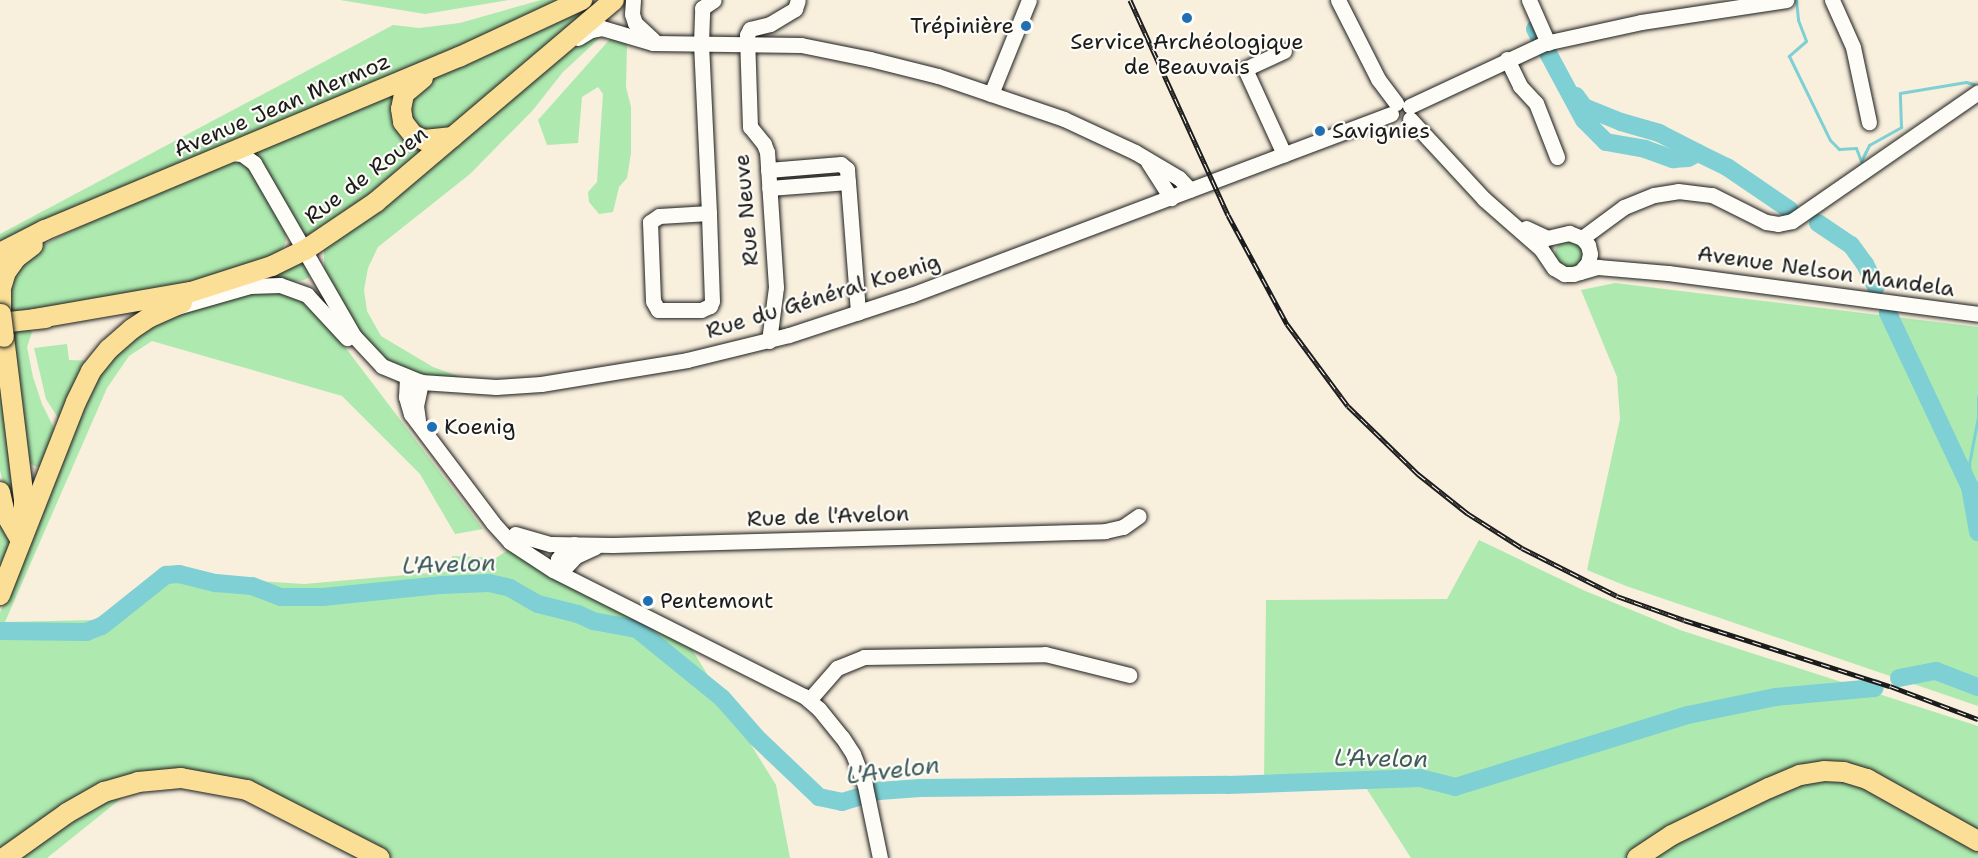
<!DOCTYPE html>
<html>
<head>
<meta charset="utf-8">
<style>
	body { margin:0 }
	#map { position:relative; width:1978px; height:858px; overflow:hidden; background:#f8efdd; font-family:"Shantell Sans",sans-serif }
	div>[style] { position:absolute }
	[style*='--x'] { left:calc(var(--x)*1px); top:calc(var(--y)*1px); width:calc(var(--w)*1px); rotate:calc(var(--a)*1deg) }
	.green>* { inset:0; background:#aeeaaf }
	.round { border-radius:50% }
	.stream>* { height:3px; margin:-1.5px; padding:0 1.5px; transform-origin:1.5px; border-radius:1.5px; background:#7ed0d4 }
	.river>* { height:18px; margin:-9px; padding:0 9px; transform-origin:9px; border-radius:9px; background:#7ed0d4 }
	.roads { filter:drop-shadow(0 0 2px #1c1c1c) drop-shadow(0 0 2px #1c1c1c) }
	.minor>* { height:15px; margin:-7.5px; padding:0 7.5px; transform-origin:7.5px; border-radius:7.5px; background:#fdfcf7 }
	.major>* { height:20px; margin:-10px; padding:0 10px; transform-origin:10px; border-radius:10px; background:#fbdf96 }
	.rail>* { height:5px; margin-top:-2.5px; transform-origin:0; background:repeating-linear-gradient(90deg,#fdfcf7 0 9px,#1c1c1c 0 18px); box-sizing:border-box; border-block:2px solid #1c1c1c }
	.bridges { filter:drop-shadow(0 0 2px #1c1c1c) drop-shadow(0 0 2px #1c1c1c) }
	.major-bridge>* { height:20px; margin:-10px; padding:0 10px; transform-origin:10px; border-radius:10px; background:#fbdf96 }
	.dots>* { width:16px; height:16px; translate:-50% -50%; box-sizing:border-box; border:3px solid #fdfcf7; border-radius:50% }
	span { translate:-50% -50%; white-space:nowrap; text-align:center; line-height:1.15; -webkit-text-stroke:4.5px #fdfcf7; paint-order:stroke }
	.poi-label { font-size:22px; color:#1c1c1c }
	.right { translate:-100% -50%; text-align:right }
	.left { translate:0 -50%; text-align:left }
	.street-label { font-size:22px; color:#1c1c1c }
	.water-label { font-size:24px; color:#3e5b5c; font-style:italic }
</style>
</head>
<body>
<div id="map">
	<div class="green">
		<i style="clip-path:polygon(340px 0,509px 0,425px 14px)"></i>
		<i style="clip-path:polygon(541px 0,572px 0,0 244px,0 234px,393px 25px,419px 28px,460px 23px)"></i>
		<i style="clip-path:polygon(597px 3px,451px 131px,423px 134px,408px 120px,412px 91px,428px 79px)"></i>
		<i style="clip-path:polygon(593px 33px,604px 34px,563px 72px,533px 110px,470px 174px,378px 247px,368px 268px,364px 290px,367px 311px,381px 336px,433px 367px,475px 382px,420px 375px,395px 365px,380px 355px,359px 333px,324px 271px,324px 247px)"></i>
		<i style="clip-path:polygon(611px 38px,626px 43px,627px 45px,626px 87px,631px 107px,631px 153px,627px 178px,619px 187px,613px 212px,599px 214px,589px 202px,588px 192px,597px 182px,603px 94px,598px 87px,582px 97px,578px 143px,547px 145px,538px 120px)"></i>
		<i style="clip-path:polygon(402px 87px,396px 116px,435px 145px,307px 242px,252px 151px)"></i>
		<i style="clip-path:polygon(236px 160px,243px 162px,253px 173px,285px 230px,286px 241px,282px 250px,273px 260px,199px 287px,8px 318px,8px 284px,27px 255px,56px 238px,209px 168px)"></i>
		<i class="round" style="left:1555px;top:240px;width:28px;height:28px"></i>
		<i style="clip-path:polygon(305px 257px,309px 273px,309px 277px,304px 280px,291px 282px,267px 278px,268px 273px)"></i>
		<i style="clip-path:polygon(1615px 283px,1978px 327px,1978px 706px,1626px 586px,1587px 570px,1620px 419px,1617px 377px,1581px 290px)"></i>
		<i style="clip-path:polygon(256px 290px,293px 294px,323px 318px,483px 529px,455px 534px,420px 474px,342px 396px,152px 341px,129px 356px,107px 388px,5px 622px,94px 620px,172px 568px,214px 578px,304px 584px,451px 571px,452px 556px,496px 558px,508px 550px,691px 648px,776px 785px,790px 858px,355px 858px,225px 789px,133px 789px,47px 858px,0 858px,0 613px,88px 387px,101px 368px,151px 323px)"></i>
		<i style="clip-path:polygon(27px 327px,32px 332px,27px 347px,33px 377px,42px 404px,56px 432px,45px 464px,37px 467px,25px 461px,9px 332px)"></i>
		<i style="clip-path:polygon(67px 344px,69px 360px,93px 361px,60px 421px,46px 399px,34px 348px)"></i>
		<i style="clip-path:polygon(0 351px,20px 507px,9px 506px,0 470px)"></i>
		<i style="clip-path:polygon(0 518px,10px 537px,9px 547px,0 570px)"></i>
		<i style="clip-path:polygon(1479px 540px,1583px 590px,1680px 630px,1978px 726px,1978px 858px,1411px 858px,1361px 780px,1264px 780px,1266px 600px,1447px 599px)"></i>
	</div>
	<div class="stream">
		<i style="--x:1796;--y:0;--w:20;--a:84"></i>
		<i style="--x:1798;--y:20;--w:22;--a:69"></i>
		<i style="--x:1806;--y:41;--w:23;--a:139"></i>
		<i style="--x:1789;--y:56;--w:93;--a:64"></i>
		<i style="--x:1830;--y:140;--w:13;--a:45"></i>
		<i style="--x:1839;--y:149;--w:17;--a:-3"></i>
		<i style="--x:1856;--y:148;--w:14;--a:69"></i>
		<i style="--x:1861;--y:161;--w:18;--a:-63"></i>
		<i style="--x:1869;--y:145;--w:37;--a:-29"></i>
		<i style="--x:1901;--y:127;--w:34;--a:-92"></i>
		<i style="--x:1900;--y:93;--w:67;--a:-9.5"></i>
		<i style="--x:1966;--y:82;--w:8;--a:14"></i>
		<i style="--x:1970;--y:487;--w:23;--a:-92"></i>
		<i style="--x:1969;--y:464;--w:48;--a:-79.2"></i>
		<i style="--x:1978;--y:417;--w:20;--a:-90"></i>
	</div>
	<div class="river">
		<i style="--x:1535;--y:29;--w:103;--a:61.7"></i>
		<i style="--x:1584;--y:120;--w:31;--a:45"></i>
		<i style="--x:1606;--y:142;--w:40;--a:10"></i>
		<i style="--x:1645;--y:149;--w:30;--a:20"></i>
		<i style="--x:1673;--y:159;--w:15;--a:-4"></i>
		<i style="--x:1688;--y:158;--w:11;--a:-27"></i>
		<i style="--x:1698;--y:153;--w:32;--a:26"></i>
		<i style="--x:1727;--y:167;--w:76;--a:34.3"></i>
		<i style="--x:1576;--y:96;--w:14;--a:54"></i>
		<i style="--x:1584;--y:107;--w:40;--a:22"></i>
		<i style="--x:1621;--y:122;--w:40;--a:16"></i>
		<i style="--x:1659;--y:133;--w:44;--a:27.1"></i>
		<i style="--x:1818;--y:223;--w:40;--a:34"></i>
		<i style="--x:1851;--y:245;--w:24;--a:54"></i>
		<i style="--x:1865;--y:264;--w:25;--a:64"></i>
		<i style="--x:1888;--y:313;--w:192;--a:64.8"></i>
		<i style="--x:1970;--y:487;--w:46;--a:79.9"></i>
		<i style="--x:0;--y:631;--w:86;--a:0.7"></i>
		<i style="--x:86;--y:632;--w:17;--a:-21"></i>
		<i style="--x:102;--y:626;--w:82;--a:-38.6"></i>
		<i style="--x:166;--y:575;--w:13;--a:-4"></i>
		<i style="--x:179;--y:574;--w:38;--a:14"></i>
		<i style="--x:216;--y:583;--w:36;--a:5"></i>
		<i style="--x:252;--y:586;--w:31;--a:21"></i>
		<i style="--x:281;--y:597;--w:42;--a:0"></i>
		<i style="--x:323;--y:597;--w:120;--a:-5.8"></i>
		<i style="--x:442;--y:585;--w:47;--a:-2.4"></i>
		<i style="--x:489;--y:583;--w:22;--a:13"></i>
		<i style="--x:510;--y:588;--w:32;--a:30"></i>
		<i style="--x:538;--y:604;--w:41;--a:14"></i>
		<i style="--x:578;--y:614;--w:17;--a:25"></i>
		<i style="--x:593;--y:621;--w:45;--a:10.3"></i>
		<i style="--x:637;--y:629;--w:109;--a:39.1"></i>
		<i style="--x:722;--y:698;--w:53;--a:48.8"></i>
		<i style="--x:757;--y:738;--w:86;--a:43.6"></i>
		<i style="--x:819;--y:797;--w:24;--a:12"></i>
		<i style="--x:842;--y:802;--w:39;--a:-17"></i>
		<i style="--x:879;--y:791;--w:41;--a:-4.2"></i>
		<i style="--x:920;--y:788;--w:308;--a:-0.6"></i>
		<i style="--x:1228;--y:785;--w:192;--a:-2.1"></i>
		<i style="--x:1420;--y:778;--w:36;--a:14"></i>
		<i style="--x:1455;--y:787;--w:244;--a:-17.2"></i>
		<i style="--x:1688;--y:715;--w:90;--a:-11.6"></i>
		<i style="--x:1776;--y:697;--w:99;--a:-5.2"></i>
		<i style="--x:1899;--y:678;--w:38;--a:-11"></i>
		<i style="--x:1936;--y:671;--w:45;--a:20.9"></i>
	</div>
	<div class="roads">
		<div class="minor">
			<i style="--x:633;--y:0;--w:14;--a:94"></i>
			<i style="--x:632;--y:14;--w:9;--a:72"></i>
			<i style="--x:635;--y:23;--w:25;--a:43"></i>
			<i style="--x:1338;--y:0;--w:89;--a:63.1"></i>
			<i style="--x:1378;--y:79;--w:30;--a:53"></i>
			<i style="--x:1529;--y:0;--w:47;--a:66.2"></i>
			<i style="--x:1832;--y:0;--w:51;--a:65.9"></i>
			<i style="--x:1853;--y:47;--w:77;--a:78"></i>
			<i style="--x:578;--y:38;--w:15;--a:-32"></i>
			<i style="--x:591;--y:30;--w:11;--a:-10"></i>
			<i style="--x:602;--y:28;--w:53;--a:16.4"></i>
			<i style="--x:653;--y:43;--w:148;--a:0.8"></i>
			<i style="--x:801;--y:45;--w:70;--a:11.5"></i>
			<i style="--x:870;--y:59;--w:70;--a:14"></i>
			<i style="--x:938;--y:76;--w:133;--a:18.8"></i>
			<i style="--x:1064;--y:119;--w:78;--a:24.9"></i>
			<i style="--x:1135;--y:152;--w:51;--a:30.6"></i>
			<i style="--x:1179;--y:178;--w:16;--a:47"></i>
			<i style="--x:1284;--y:51;--w:43;--a:155.2"></i>
			<i style="--x:1245;--y:69;--w:94;--a:65.4"></i>
			<i style="--x:1507;--y:59;--w:30;--a:64"></i>
			<i style="--x:1520;--y:86;--w:23;--a:47"></i>
			<i style="--x:1536;--y:103;--w:58;--a:68.7"></i>
			<i style="--x:991;--y:94;--w:101;--a:-68"></i>
			<i style="--x:1410;--y:106;--w:149;--a:-25"></i>
			<i style="--x:1545;--y:43;--w:98;--a:-12.3"></i>
			<i style="--x:1641;--y:22;--w:147;--a:-8.6"></i>
			<i style="--x:1410;--y:119;--w:109;--a:47.2"></i>
			<i style="--x:1484;--y:199;--w:76;--a:41.3"></i>
			<i style="--x:1541;--y:249;--w:23;--a:56"></i>
			<i style="--x:1554;--y:268;--w:12;--a:31"></i>
			<i style="--x:1564;--y:274;--w:9;--a:0"></i>
			<i style="--x:1573;--y:274;--w:26;--a:-16"></i>
			<i style="--x:1598;--y:267;--w:70;--a:4.9"></i>
			<i style="--x:1668;--y:273;--w:313;--a:7.5"></i>
			<i style="--x:230;--y:153;--w:12;--a:5"></i>
			<i style="--x:242;--y:154;--w:15;--a:37"></i>
			<i style="--x:254;--y:163;--w:200;--a:60"></i>
			<i style="--x:354;--y:336;--w:41;--a:47"></i>
			<i style="--x:382;--y:366;--w:42;--a:22.3"></i>
			<i style="--x:421;--y:382;--w:75;--a:3.8"></i>
			<i style="--x:496;--y:387;--w:45;--a:-3.8"></i>
			<i style="--x:541;--y:384;--w:148;--a:-9.3"></i>
			<i style="--x:687;--y:360;--w:105;--a:-13.8"></i>
			<i style="--x:789;--y:335;--w:128;--a:-18.2"></i>
			<i style="--x:911;--y:295;--w:513;--a:-20.66"></i>
			<i style="--x:1148;--y:162;--w:43;--a:57.4"></i>
			<i style="--x:768;--y:170;--w:73;--a:-4.7"></i>
			<i style="--x:841;--y:164;--w:8;--a:40"></i>
			<i style="--x:847;--y:169;--w:13;--a:86"></i>
			<i style="--x:848;--y:182;--w:79;--a:175.7"></i>
			<i style="--x:848;--y:182;--w:131;--a:85.6"></i>
			<i style="--x:709;--y:213;--w:50;--a:176.6"></i>
			<i style="--x:659;--y:216;--w:11;--a:146"></i>
			<i style="--x:650;--y:222;--w:79;--a:87.8"></i>
			<i style="--x:653;--y:301;--w:10;--a:61"></i>
			<i style="--x:658;--y:310;--w:43;--a:0"></i>
			<i style="--x:701;--y:310;--w:10;--a:-24"></i>
			<i style="--x:710;--y:306;--w:5;--a:-68"></i>
			<i style="--x:712;--y:301;--w:88;--a:-92"></i>
			<i style="--x:709;--y:213;--w:169;--a:-92.7"></i>
			<i style="--x:701;--y:44;--w:36;--a:-88"></i>
			<i style="--x:702;--y:8;--w:14;--a:-34"></i>
			<i style="--x:1526;--y:228;--w:23;--a:25"></i>
			<i style="--x:1547;--y:238;--w:23;--a:-13"></i>
			<i style="--x:1569;--y:233;--w:14;--a:21"></i>
			<i style="--x:1582;--y:238;--w:9;--a:49"></i>
			<i style="--x:1588;--y:245;--w:9;--a:77"></i>
			<i style="--x:1590;--y:254;--w:9;--a:103"></i>
			<i style="--x:1588;--y:263;--w:12;--a:132"></i>
			<i style="--x:1582;--y:238;--w:52;--a:-36.4"></i>
			<i style="--x:1624;--y:207;--w:32;--a:-22"></i>
			<i style="--x:1654;--y:195;--w:24;--a:-9"></i>
			<i style="--x:1678;--y:191;--w:34;--a:7"></i>
			<i style="--x:1712;--y:195;--w:60;--a:26.6"></i>
			<i style="--x:1766;--y:222;--w:12;--a:9"></i>
			<i style="--x:1778;--y:224;--w:14;--a:-12"></i>
			<i style="--x:1792;--y:221;--w:226;--a:-34.7"></i>
			<i style="--x:173;--y:308;--w:80;--a:-15.9"></i>
			<i style="--x:250;--y:286;--w:30;--a:-2"></i>
			<i style="--x:280;--y:285;--w:29;--a:20"></i>
			<i style="--x:307;--y:295;--w:59;--a:47.1"></i>
			<i style="--x:769;--y:341;--w:54;--a:-82.6"></i>
			<i style="--x:776;--y:287;--w:135;--a:-93.8"></i>
			<i style="--x:767;--y:152;--w:9;--a:-111"></i>
			<i style="--x:764;--y:144;--w:22;--a:-129"></i>
			<i style="--x:750;--y:127;--w:92;--a:-91.9"></i>
			<i style="--x:747;--y:35;--w:7;--a:-63"></i>
			<i style="--x:750;--y:29;--w:21;--a:-14"></i>
			<i style="--x:770;--y:24;--w:29;--a:-31"></i>
			<i style="--x:795;--y:9;--w:9;--a:-72"></i>
			<i style="--x:407;--y:378;--w:19;--a:93"></i>
			<i style="--x:406;--y:397;--w:18;--a:74"></i>
			<i style="--x:411;--y:414;--w:136;--a:53"></i>
			<i style="--x:493;--y:523;--w:25;--a:48"></i>
			<i style="--x:510;--y:542;--w:51;--a:33.1"></i>
			<i style="--x:553;--y:570;--w:281;--a:26.7"></i>
			<i style="--x:804;--y:696;--w:20;--a:41"></i>
			<i style="--x:819;--y:709;--w:36;--a:51"></i>
			<i style="--x:842;--y:737;--w:20;--a:57"></i>
			<i style="--x:853;--y:754;--w:33;--a:69"></i>
			<i style="--x:418;--y:420;--w:14;--a:-98"></i>
			<i style="--x:416;--y:406;--w:25;--a:-78"></i>
			<i style="--x:515;--y:534;--w:37;--a:16"></i>
			<i style="--x:551;--y:544;--w:62;--a:0.9"></i>
			<i style="--x:613;--y:545;--w:492;--a:-1.6"></i>
			<i style="--x:1105;--y:531;--w:18;--a:-13"></i>
			<i style="--x:1123;--y:527;--w:19;--a:-35"></i>
			<i style="--x:574;--y:544;--w:9;--a:153"></i>
			<i style="--x:566;--y:548;--w:14;--a:126"></i>
			<i style="--x:558;--y:559;--w:14;--a:82"></i>
			<i style="--x:560;--y:573;--w:23;--a:-47"></i>
			<i style="--x:576;--y:556;--w:21;--a:-25"></i>
			<i style="--x:809;--y:700;--w:43;--a:-48.8"></i>
			<i style="--x:837;--y:668;--w:29;--a:-22"></i>
			<i style="--x:864;--y:657;--w:181;--a:-0.9"></i>
			<i style="--x:1045;--y:654;--w:87;--a:14"></i>
			<i style="--x:863;--y:776;--w:84;--a:78.3"></i>
		</div>
		<div class="major">
			<i style="--x:423;--y:78;--w:25;--a:140"></i>
			<i style="--x:404;--y:94;--w:15;--a:101"></i>
			<i style="--x:401;--y:109;--w:13;--a:81"></i>
			<i style="--x:403;--y:122;--w:16;--a:52"></i>
			<i style="--x:413;--y:135;--w:12;--a:24"></i>
			<i style="--x:424;--y:140;--w:29;--a:-6"></i>
			<i style="--x:0;--y:253;--w:51;--a:-27.1"></i>
			<i style="--x:45;--y:230;--w:449;--a:-22.7"></i>
			<i style="--x:459;--y:57;--w:136;--a:-24.9"></i>
			<i style="--x:1;--y:314;--w:26;--a:-90"></i>
			<i style="--x:1;--y:288;--w:17;--a:-73"></i>
			<i style="--x:6;--y:272;--w:17;--a:-54"></i>
			<i style="--x:16;--y:258;--w:21;--a:-37"></i>
			<i style="--x:34;--y:319;--w:159;--a:-9.8"></i>
			<i style="--x:191;--y:292;--w:85;--a:-17.8"></i>
			<i style="--x:272;--y:266;--w:37;--a:-26"></i>
			<i style="--x:305;--y:250;--w:86;--a:-34.1"></i>
			<i style="--x:376;--y:202;--w:312;--a:-40.3"></i>
			<i style="--x:0;--y:323;--w:46;--a:-6.2"></i>
			<i style="--x:4;--y:337;--w:165;--a:83"></i>
			<i style="--x:24;--y:501;--w:25;--a:90"></i>
			<i style="--x:0;--y:492;--w:22;--a:77"></i>
			<i style="--x:5;--y:513;--w:32;--a:60"></i>
			<i style="--x:0;--y:595;--w:207;--a:-68.5"></i>
			<i style="--x:76;--y:402;--w:34;--a:-64"></i>
			<i style="--x:91;--y:371;--w:28;--a:-51"></i>
			<i style="--x:109;--y:349;--w:30;--a:-41"></i>
			<i style="--x:132;--y:329;--w:22;--a:-34"></i>
			<i style="--x:150;--y:317;--w:35;--a:-24"></i>
			<i style="--x:4;--y:858;--w:77;--a:-35.5"></i>
			<i style="--x:67;--y:813;--w:43;--a:-29.6"></i>
			<i style="--x:104;--y:792;--w:35;--a:-16"></i>
			<i style="--x:138;--y:782;--w:43;--a:-5.3"></i>
			<i style="--x:181;--y:778;--w:67;--a:10.3"></i>
			<i style="--x:247;--y:790;--w:149;--a:27.1"></i>
			<i style="--x:1637;--y:858;--w:42;--a:-33.3"></i>
			<i style="--x:1672;--y:835;--w:108;--a:-25.9"></i>
			<i style="--x:1769;--y:788;--w:34;--a:-23"></i>
			<i style="--x:1800;--y:775;--w:24;--a:-9"></i>
			<i style="--x:1824;--y:771;--w:20;--a:3"></i>
			<i style="--x:1844;--y:772;--w:24;--a:17"></i>
			<i style="--x:1867;--y:779;--w:127;--a:29.2"></i>
		</div>
	</div>
	<div class="rail">
		<i style="--x:1130;--y:0;--w:236;--a:65.5"></i>
		<i style="--x:1228;--y:215;--w:124;--a:61.6"></i>
		<i style="--x:1287;--y:324;--w:102;--a:53.4"></i>
		<i style="--x:1348;--y:406;--w:98;--a:44.2"></i>
		<i style="--x:1418;--y:474;--w:63;--a:38.5"></i>
		<i style="--x:1467;--y:513;--w:65;--a:32.5"></i>
		<i style="--x:1522;--y:548;--w:106;--a:26.8"></i>
		<i style="--x:1617;--y:596;--w:71;--a:19.7"></i>
		<i style="--x:1684;--y:620;--w:216;--a:17.8"></i>
		<i style="--x:1890;--y:686;--w:94;--a:20.6"></i>
	</div>
	<div class="bridges">
		<div class="major-bridge">
			<i style="--x:1;--y:314;--w:23;--a:83"></i>
		</div>
	</div>
	<div class="dots">
		<i style="left:1187px;top:18px;background:#1f6fb2"></i>
		<i style="left:1026px;top:26px;background:#1f6fb2"></i>
		<i style="left:1320px;top:131px;background:#1f6fb2"></i>
		<i style="left:432px;top:427px;background:#1f6fb2"></i>
		<i style="left:648px;top:601px;background:#1f6fb2"></i>
	</div>
	<div class="poi-label">
		<span class="right" style="left:1014px;top:26px">Trépinière</span>
		<span style="left:1187px;top:54px">Service Archéologique<br>de Beauvais</span>
		<span class="left" style="left:1332px;top:131px">Savignies</span>
		<span class="left" style="left:444px;top:427px">Koenig</span>
		<span class="left" style="left:660px;top:601px">Pentemont</span>
	</div>
	<div class="street-label">
		<span style="left:282px;top:105px;rotate:-23deg">Avenue Jean Mermoz</span>
		<span style="left:366px;top:175px;rotate:-37deg">Rue de Rouen</span>
		<span style="left:746px;top:210px;rotate:-95deg">Rue Neuve</span>
		<span style="left:1826px;top:271px;rotate:8deg">Avenue Nelson Mandela</span>
		<span style="left:823px;top:296px;rotate:-17deg">Rue du Général Koenig</span>
		<span style="left:828px;top:516px;rotate:-2deg">Rue de l'Avelon</span>
	</div>
	<div class="water-label">
		<span style="left:449px;top:565px;rotate:-2deg">L'Avelon</span>
		<span style="left:1381px;top:759px;rotate:1deg">L'Avelon</span>
		<span style="left:893px;top:771px;rotate:-7deg">L'Avelon</span>
	</div>
</div>
</body>
</html>
